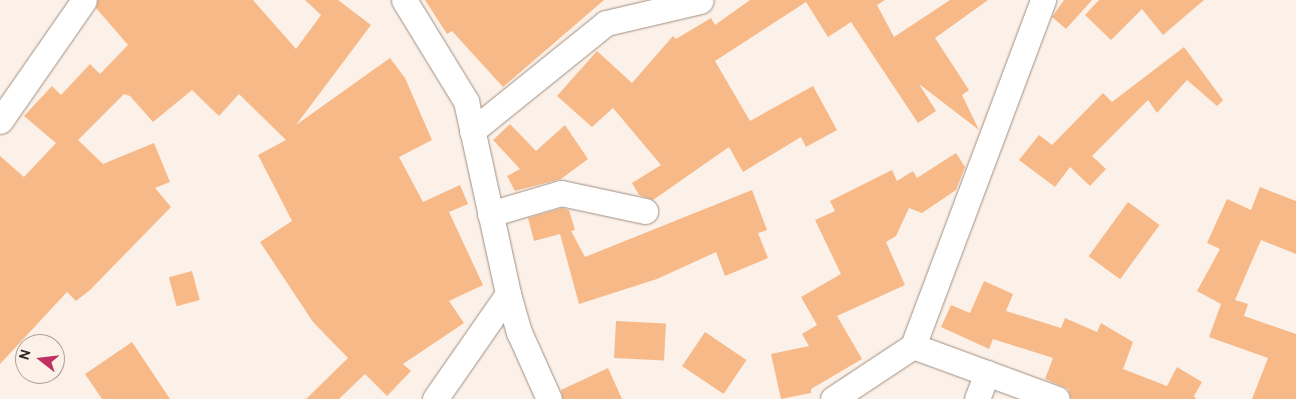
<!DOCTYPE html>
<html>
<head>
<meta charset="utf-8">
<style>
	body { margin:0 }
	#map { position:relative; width:1296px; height:399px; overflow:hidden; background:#fcf1e8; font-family:Overpass,sans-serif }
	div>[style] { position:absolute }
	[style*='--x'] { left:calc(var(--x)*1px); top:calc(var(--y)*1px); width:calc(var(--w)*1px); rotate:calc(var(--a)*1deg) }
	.building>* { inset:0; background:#f7b987; transform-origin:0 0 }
	.roads { filter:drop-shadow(0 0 1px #9f8e81) drop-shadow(0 0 1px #9f8e81) }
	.minor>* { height:25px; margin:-12.5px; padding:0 12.5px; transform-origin:12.5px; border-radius:12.5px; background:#fff }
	span { translate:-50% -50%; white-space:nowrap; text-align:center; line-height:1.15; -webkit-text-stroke:5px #fcf1e8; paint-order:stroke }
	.north { position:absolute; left:15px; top:334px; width:50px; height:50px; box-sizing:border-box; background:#fcf1e8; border:1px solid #aaa199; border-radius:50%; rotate:286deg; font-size:14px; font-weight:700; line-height:20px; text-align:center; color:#2f2823 }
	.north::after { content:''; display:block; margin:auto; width:18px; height:22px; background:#be3161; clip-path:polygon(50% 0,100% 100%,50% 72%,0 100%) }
</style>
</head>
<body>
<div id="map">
	<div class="building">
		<i style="clip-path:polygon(98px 0,253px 0,296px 49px,321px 15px,305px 0,338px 0,371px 25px,296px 125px,390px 58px,405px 78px,432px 140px,399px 157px,423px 202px,460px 185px,468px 204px,449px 212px,483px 285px,449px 301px,464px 323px,403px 364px,411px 371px,387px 396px,365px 374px,339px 399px,306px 399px,348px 358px,313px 322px,260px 242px,292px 221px,258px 155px,286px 140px,239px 94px,219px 116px,192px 90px,153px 122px,130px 96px,124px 94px,78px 140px,103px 164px,154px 143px,170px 182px,155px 188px,171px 207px,90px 290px,76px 301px,67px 292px,0 364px,0 156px,24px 177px,56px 143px,24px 116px,52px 86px,61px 95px,90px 64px,100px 74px,128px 45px,96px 8px)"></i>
		<i style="clip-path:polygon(425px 0,604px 0,503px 87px,452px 31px,447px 34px)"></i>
		<i style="clip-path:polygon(750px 0,885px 0,877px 5px,894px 37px,950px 0,988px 0,935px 38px,969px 90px,962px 95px,979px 130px,919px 84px,936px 111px,918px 123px,851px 22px,828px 37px,806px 2px,715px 61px,750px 121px,813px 86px,837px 130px,806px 147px,801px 137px,743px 172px,729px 147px,653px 200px,639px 195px,632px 183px,661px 165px,613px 108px,592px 127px,557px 96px,597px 51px,632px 83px,673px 36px,676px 39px,711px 18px,715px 25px)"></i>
		<i style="clip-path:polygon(1064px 0,1092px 0,1066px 29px,1052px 17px)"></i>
		<i style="clip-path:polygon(1099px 0,1204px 0,1163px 35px,1142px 9px,1111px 40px,1085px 15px)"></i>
		<i style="clip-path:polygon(1184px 47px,1223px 100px,1217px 106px,1187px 80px,1157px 113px,1148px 100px,1092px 156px,1106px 169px,1090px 186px,1070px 167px,1055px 187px,1019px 160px,1039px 135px,1052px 145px,1103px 93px,1112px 102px)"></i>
		<i style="clip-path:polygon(510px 124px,536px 151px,565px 125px,588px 159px,561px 179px,515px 191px,507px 176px,520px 169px,493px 140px)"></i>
		<i style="clip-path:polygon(956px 153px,965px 167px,956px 190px,922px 213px,909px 208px,896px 236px,886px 242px,905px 285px,837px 316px,862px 359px,811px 389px,811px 393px,781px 399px,771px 354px,809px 346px,802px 334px,817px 325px,801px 297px,841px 274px,815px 220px,835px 211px,830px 201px,892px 170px,897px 181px,913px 171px,917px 178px)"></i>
		<i style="clip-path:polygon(1260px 187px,1296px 201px,1296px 254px,1261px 240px,1235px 300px,1248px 304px,1244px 316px,1296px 334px,1296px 399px,1252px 399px,1268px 358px,1209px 337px,1221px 304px,1197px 291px,1220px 249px,1207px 243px,1227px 199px,1251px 210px)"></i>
		<i style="clip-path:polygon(752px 190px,767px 230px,758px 233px,768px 258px,725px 276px,716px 252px,657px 279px,579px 304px,560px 234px,534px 241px,528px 218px,562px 208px,569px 210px,575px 230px,571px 231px,585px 257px)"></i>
		<i style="left:1128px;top:202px;width:39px;height:67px;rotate:36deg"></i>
		<i style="left:192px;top:271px;width:30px;height:24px;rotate:75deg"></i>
		<i style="clip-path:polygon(984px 281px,1013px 294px,1006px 311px,1061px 328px,1065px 318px,1097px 332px,1101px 323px,1133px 342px,1123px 369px,1167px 386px,1177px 367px,1202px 382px,1194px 396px,1196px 399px,1071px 399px,1068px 389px,1045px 379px,1053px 358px,993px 339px,989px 349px,941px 327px,951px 305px,970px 313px)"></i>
		<i style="left:616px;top:321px;width:50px;height:37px;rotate:3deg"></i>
		<i style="left:705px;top:332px;width:50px;height:41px;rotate:34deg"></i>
		<i style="clip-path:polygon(132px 342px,170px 399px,102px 399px,85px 374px)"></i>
		<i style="clip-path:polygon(608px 368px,622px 399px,563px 399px,561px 390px)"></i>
	</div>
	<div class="roads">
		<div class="minor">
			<i style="--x:404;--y:0;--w:119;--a:58.5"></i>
			<i style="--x:466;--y:101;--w:198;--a:77.7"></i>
			<i style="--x:508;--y:294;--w:40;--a:74"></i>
			<i style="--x:519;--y:332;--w:73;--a:65.9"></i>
			<i style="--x:0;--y:121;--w:147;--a:-55.2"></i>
			<i style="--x:472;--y:131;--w:172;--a:-38.9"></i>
			<i style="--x:606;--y:23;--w:97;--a:-13.2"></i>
			<i style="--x:490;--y:214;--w:74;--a:-16.5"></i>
			<i style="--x:561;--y:193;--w:86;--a:12.1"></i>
			<i style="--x:913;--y:346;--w:153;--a:20.2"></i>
			<i style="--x:435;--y:399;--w:128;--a:-55.2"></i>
			<i style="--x:833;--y:399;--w:96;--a:-33.5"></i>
			<i style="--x:913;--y:346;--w:370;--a:-69.4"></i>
			<i style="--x:977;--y:399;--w:28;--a:-69"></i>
		</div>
	</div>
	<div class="north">N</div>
</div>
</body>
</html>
